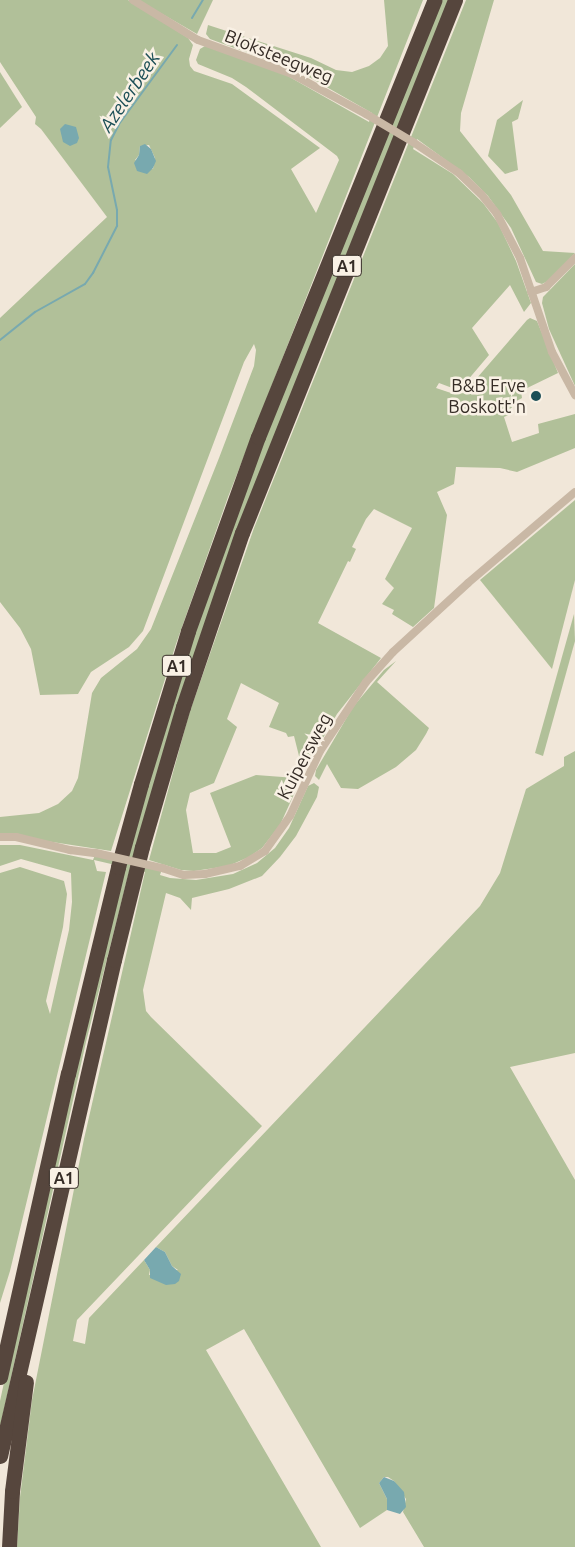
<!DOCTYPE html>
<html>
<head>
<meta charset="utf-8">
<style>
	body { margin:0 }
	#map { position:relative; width:575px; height:1547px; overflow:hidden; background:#f1e7d9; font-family:Ubuntu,sans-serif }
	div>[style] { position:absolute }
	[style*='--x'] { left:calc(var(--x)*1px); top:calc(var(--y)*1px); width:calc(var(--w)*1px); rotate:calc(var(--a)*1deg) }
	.green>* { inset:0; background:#b1c099 }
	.water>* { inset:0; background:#78a9af }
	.stream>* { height:2px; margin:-1px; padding:0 1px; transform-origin:1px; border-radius:1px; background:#78a9af }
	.minor>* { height:8px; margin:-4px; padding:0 4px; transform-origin:4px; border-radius:4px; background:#c9b8a5 }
	.motorway>* { height:15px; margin:-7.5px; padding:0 7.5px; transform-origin:7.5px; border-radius:7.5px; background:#56463d }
	.minor-bridge>* { height:8px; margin:-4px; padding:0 4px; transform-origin:4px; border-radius:4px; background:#c9b8a5 }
	.dots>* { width:14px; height:14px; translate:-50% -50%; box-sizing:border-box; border:2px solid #f9f1e5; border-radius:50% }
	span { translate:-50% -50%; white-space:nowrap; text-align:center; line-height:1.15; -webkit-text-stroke:5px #f9f1e5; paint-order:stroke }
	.shield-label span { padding:1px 4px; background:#f9f1e5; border:1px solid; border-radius:4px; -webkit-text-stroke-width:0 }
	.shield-label { font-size:16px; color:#352c26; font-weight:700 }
	.street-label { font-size:18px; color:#352c26 }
	.poi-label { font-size:18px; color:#352c26 }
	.right { translate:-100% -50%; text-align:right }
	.water-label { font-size:19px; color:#1c4f57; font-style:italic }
</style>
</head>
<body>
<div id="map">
	<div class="green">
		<i style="clip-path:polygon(evenodd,0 0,128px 0,188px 38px,193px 45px,189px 59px,190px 66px,194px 71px,232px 84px,320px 148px,291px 169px,316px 213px,339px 160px,337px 156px,246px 87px,232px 78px,198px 64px,196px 60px,200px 49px,205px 46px,286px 75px,369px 122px,372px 113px,302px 73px,210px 39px,206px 34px,208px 25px,311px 58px,336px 70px,352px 72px,369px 66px,380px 58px,388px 46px,384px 0,423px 0,228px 497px,176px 644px,111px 851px,0 834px,0 817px,39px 813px,58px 804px,72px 791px,78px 778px,92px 693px,101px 678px,137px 649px,151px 629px,219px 458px,254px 366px,256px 350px,254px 344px,244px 362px,143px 631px,129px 647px,91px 672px,78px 694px,40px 695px,31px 649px,20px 628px,0 602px,0 318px,107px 217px,41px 129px,35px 124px,36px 117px,0 62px,0 0,149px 145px,155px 158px,153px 169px,135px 160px,139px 155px,140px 146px,149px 145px)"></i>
		<i style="clip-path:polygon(138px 0,213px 0,197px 34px)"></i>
		<i style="clip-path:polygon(440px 0,449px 0,251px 499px,134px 856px,162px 869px,160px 875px,170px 878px,196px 880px,233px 874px,257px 863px,275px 848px,289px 828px,308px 786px,314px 783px,319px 787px,317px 797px,296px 836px,280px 857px,262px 876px,229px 889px,192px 898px,191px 910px,180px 898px,166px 893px,143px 990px,146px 1011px,151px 1017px,262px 1126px,77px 1320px,73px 1341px,85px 1344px,89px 1318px,144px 1260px,150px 1270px,149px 1275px,178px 1270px,172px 1266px,165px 1252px,156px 1247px,480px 906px,500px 873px,526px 789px,564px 766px,564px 757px,575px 751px,575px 1053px,510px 1067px,575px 1180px,575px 1547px,424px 1547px,403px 1512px,406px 1499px,394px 1481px,388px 1477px,384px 1477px,379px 1483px,387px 1499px,387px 1510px,360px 1528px,244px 1329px,206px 1350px,321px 1547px,17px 1547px,20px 1497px,32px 1400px,84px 1139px,145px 872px,130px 868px,86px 1042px,0 1427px,0 1401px,29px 1268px,124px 867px,94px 860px,97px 871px,106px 872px,10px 1271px,0 1303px,0 873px,20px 867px,64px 881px,67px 894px,63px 927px,46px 1001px,50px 1014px,69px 930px,72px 902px,71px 873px,21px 859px,0 866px,0 845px,20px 845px,93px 860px,95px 855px,125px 862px,179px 676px,272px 420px)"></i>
		<i style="clip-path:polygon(466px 0,494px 0,461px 113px,460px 131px,511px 195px,543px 251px,575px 253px,550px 280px,542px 284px,536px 282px,511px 228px,488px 196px,469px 177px,417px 139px,413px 149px,453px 174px,483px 203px,498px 223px,516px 261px,531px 303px,524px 312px,510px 285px,472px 328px,489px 355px,461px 388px,455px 389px,439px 383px,436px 388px,454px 394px,464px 393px,527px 320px,530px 318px,537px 321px,558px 373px,521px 391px,522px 398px,511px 404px,513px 413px,504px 417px,512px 442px,539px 433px,538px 424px,575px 414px,575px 448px,517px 472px,500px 468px,456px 467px,454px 484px,437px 492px,447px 515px,434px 608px,413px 627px,392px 614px,394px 610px,382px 604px,394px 588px,385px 579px,412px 528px,374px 509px,366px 519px,352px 547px,356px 549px,350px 562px,348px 561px,318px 623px,381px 658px,337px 714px,306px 767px,296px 767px,300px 760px,294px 736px,288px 737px,286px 733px,269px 727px,279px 703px,241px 683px,227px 719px,237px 727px,214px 783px,190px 793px,186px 810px,193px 853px,216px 853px,231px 847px,210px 793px,256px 775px,296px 778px,299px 783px,280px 825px,262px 848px,249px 857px,228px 866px,194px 871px,181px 870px,149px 860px,189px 714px,254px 528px)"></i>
		<i style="clip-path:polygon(0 72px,22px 107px,0 128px)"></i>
		<i style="clip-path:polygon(523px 100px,518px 119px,512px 122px,518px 170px,505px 174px,488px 156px,497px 120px)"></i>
		<i style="clip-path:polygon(575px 264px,575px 386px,549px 329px,542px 303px,543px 297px)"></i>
		<i style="clip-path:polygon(575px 500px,575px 580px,552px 669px,480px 580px)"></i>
		<i style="clip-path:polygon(574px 614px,575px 641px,543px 756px,535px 753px)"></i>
		<i style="clip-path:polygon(396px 661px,377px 682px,429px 728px,426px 734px,416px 750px,396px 767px,358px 789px,341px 788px,327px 764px,319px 780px,315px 776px,316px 770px,353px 707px,384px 670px)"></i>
	</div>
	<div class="water">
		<i style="clip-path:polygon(65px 124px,76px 127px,79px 138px,77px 143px,70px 146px,63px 142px,60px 129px)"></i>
		<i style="clip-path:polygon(145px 144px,151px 149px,156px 161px,153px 168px,147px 174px,137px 171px,134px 163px,139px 155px,140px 146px)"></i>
		<i style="clip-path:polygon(156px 1247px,165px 1252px,172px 1266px,181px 1274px,179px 1281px,175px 1284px,166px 1285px,150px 1278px,150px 1270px,144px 1260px)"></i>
		<i style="clip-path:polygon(384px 1477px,394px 1481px,404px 1492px,406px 1507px,400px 1514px,387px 1510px,387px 1499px,379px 1483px)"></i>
	</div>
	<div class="stream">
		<i style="--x:192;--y:18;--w:21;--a:-59"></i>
		<i style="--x:0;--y:340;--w:45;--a:-38.7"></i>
		<i style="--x:35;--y:312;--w:57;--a:-29.2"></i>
		<i style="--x:85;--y:284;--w:14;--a:-54"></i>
		<i style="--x:93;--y:273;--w:53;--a:-62.9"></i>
		<i style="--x:117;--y:226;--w:16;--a:-90"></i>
		<i style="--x:117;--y:210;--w:44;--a:-101.8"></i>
		<i style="--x:108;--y:167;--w:27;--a:-84"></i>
		<i style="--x:111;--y:140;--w:18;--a:-63"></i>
		<i style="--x:119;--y:124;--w:98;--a:-53.7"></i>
	</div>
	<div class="minor">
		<i style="--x:133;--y:0;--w:76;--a:31.6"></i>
		<i style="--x:198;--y:40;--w:100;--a:19.9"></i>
		<i style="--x:292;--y:74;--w:84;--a:28.4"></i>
		<i style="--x:413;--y:142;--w:55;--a:34"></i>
		<i style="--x:459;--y:173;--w:30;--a:44"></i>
		<i style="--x:481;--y:194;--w:26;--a:51"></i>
		<i style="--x:497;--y:214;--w:50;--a:62.4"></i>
		<i style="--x:520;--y:258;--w:99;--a:71.2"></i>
		<i style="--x:552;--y:352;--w:49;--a:61.9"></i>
		<i style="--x:531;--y:292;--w:16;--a:-18"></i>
		<i style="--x:546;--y:287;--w:41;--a:-45"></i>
		<i style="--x:0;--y:837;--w:16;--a:0"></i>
		<i style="--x:16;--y:837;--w:56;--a:13.5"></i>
		<i style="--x:70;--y:850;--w:26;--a:7"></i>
		<i style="--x:162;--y:868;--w:23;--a:18"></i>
		<i style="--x:184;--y:875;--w:21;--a:-3"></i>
		<i style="--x:205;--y:874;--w:36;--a:-13"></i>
		<i style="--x:240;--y:866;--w:29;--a:-31"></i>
		<i style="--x:265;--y:851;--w:43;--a:-54.5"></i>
		<i style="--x:290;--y:816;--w:72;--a:-65.2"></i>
		<i style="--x:320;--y:751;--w:83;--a:-56.3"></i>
		<i style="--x:366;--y:682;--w:40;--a:-48"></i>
		<i style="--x:393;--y:652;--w:102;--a:-42.6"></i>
		<i style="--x:468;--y:583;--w:140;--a:-40.4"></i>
	</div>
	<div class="motorway">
		<i style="--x:0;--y:1377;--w:311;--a:-77.4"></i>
		<i style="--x:68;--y:1074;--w:213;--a:-76.4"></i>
		<i style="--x:118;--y:867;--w:86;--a:-74.5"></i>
		<i style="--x:141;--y:784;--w:160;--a:-72.9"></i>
		<i style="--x:188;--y:631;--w:206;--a:-70.2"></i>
		<i style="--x:258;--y:437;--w:471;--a:-68"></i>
		<i style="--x:0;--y:1456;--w:509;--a:-77.06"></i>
		<i style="--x:114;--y:960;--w:116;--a:-76.1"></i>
		<i style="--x:142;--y:847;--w:146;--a:-73.7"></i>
		<i style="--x:183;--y:707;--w:184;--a:-71.3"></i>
		<i style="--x:242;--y:533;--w:574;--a:-68.22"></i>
		<i style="--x:9;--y:1547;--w:56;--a:-86.9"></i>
		<i style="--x:12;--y:1491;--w:110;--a:-82.7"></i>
	</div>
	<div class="minor-bridge">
		<i style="--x:366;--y:114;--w:55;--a:30.8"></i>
		<i style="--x:96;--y:853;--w:68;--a:12.8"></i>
	</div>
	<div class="dots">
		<i style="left:536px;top:396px;background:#1c4f57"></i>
	</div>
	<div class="shield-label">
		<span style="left:347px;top:266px">A1</span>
		<span style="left:177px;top:666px">A1</span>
		<span style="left:64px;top:1178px">A1</span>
	</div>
	<div class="street-label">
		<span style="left:279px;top:56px;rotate:22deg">Bloksteegweg</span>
		<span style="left:304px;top:756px;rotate:-62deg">Kuipersweg</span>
	</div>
	<div class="poi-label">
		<span class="right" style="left:526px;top:396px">B&amp;B Erve<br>Boskott'n</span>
	</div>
	<div class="water-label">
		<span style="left:130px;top:92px;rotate:-56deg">Azelerbeek</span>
	</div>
</div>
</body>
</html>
